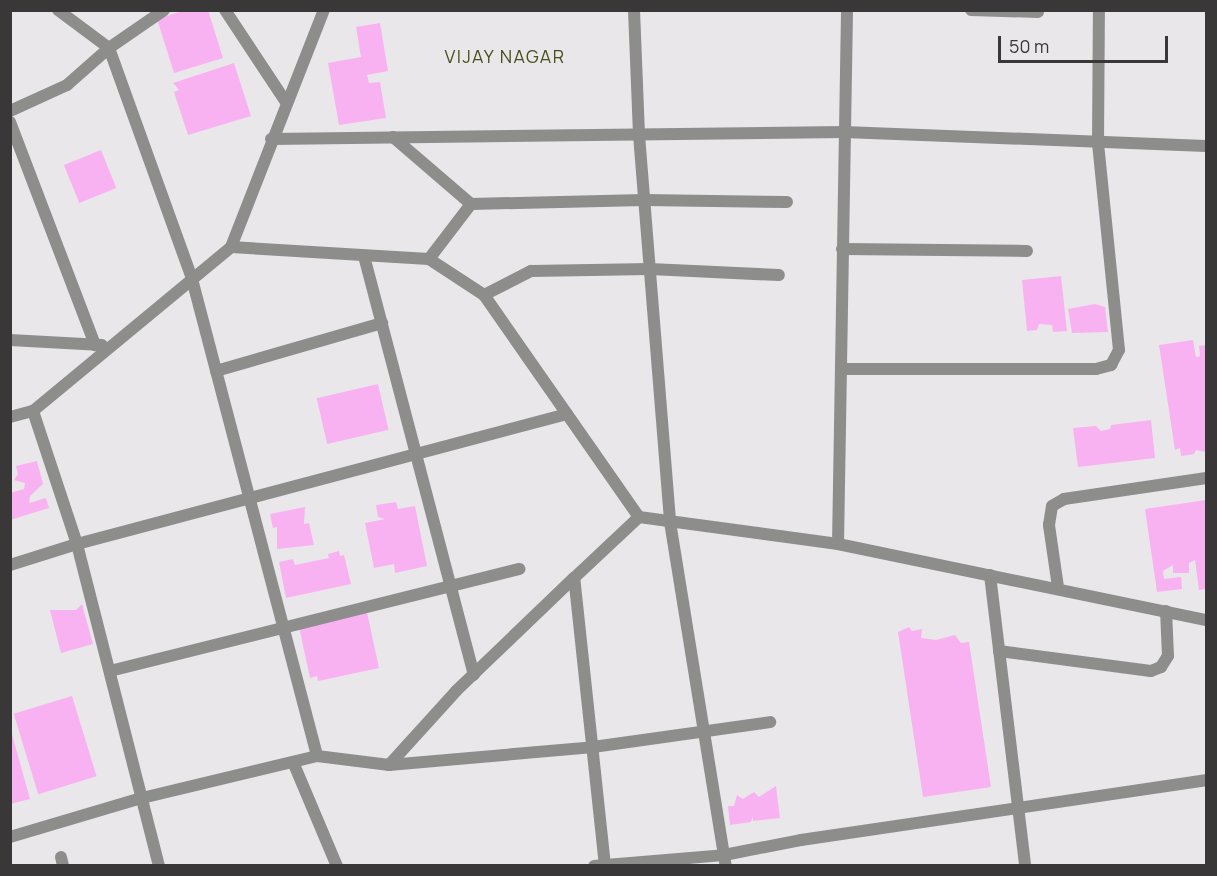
<!DOCTYPE html>
<html>
<head>
<meta charset="utf-8">
<style>
	body { margin:0 }
	#map { position:relative; width:1217px; height:876px; overflow:hidden; background:#eae7ea; font-family:Manrope,sans-serif }
	div>[style] { position:absolute }
	[style*='--x'] { left:calc(var(--x)*1px); top:calc(var(--y)*1px); width:calc(var(--w)*1px); rotate:calc(var(--a)*1deg) }
	.building>* { inset:0; background:#f9b2f1; transform-origin:0 0 }
	.minor>* { height:12px; margin:-6px; padding:0 6px; transform-origin:6px; border-radius:6px; background:#8d8e8c }
	.tertiary>* { height:12px; margin:-6px; padding:0 6px; transform-origin:6px; border-radius:6px; background:#8d8e8c }
	span { translate:-50% -50%; white-space:nowrap; text-align:center; line-height:1.15; -webkit-text-stroke:6px #eae7ea; paint-order:stroke }
	.neighbourhood-label { font-size:18px; color:#455119; letter-spacing:1.5px }
	.frame { position:absolute; inset:0; border:12px solid #393738; pointer-events:none }
	.scale { position:absolute; left:998px; top:36px; width:170px; height:27px; box-sizing:border-box; border:3px solid #393738; border-top:0; padding-left:8px; font-size:18px; line-height:21px; white-space:nowrap; color:#393738; -webkit-text-stroke:4px #eae7ea; paint-order:stroke }
</style>
</head>
<body>
<div id="map">
	<div class="building">
		<i style="clip-path:polygon(185px 10px,208px 10px,223px 58px,174px 73px,157px 19px)"></i>
		<i style="clip-path:polygon(380px 23px,388px 71px,367px 75px,369px 83px,380px 82px,386px 118px,339px 125px,328px 63px,361px 57px,356px 27px)"></i>
		<i style="clip-path:polygon(234px 63px,251px 116px,188px 135px,174px 92px,179px 90px,173px 83px)"></i>
		<i style="left:101px;top:150px;width:41px;height:40px;rotate:68deg"></i>
		<i style="clip-path:polygon(1061px 276px,1067px 331px,1053px 332px,1052px 325px,1039px 324px,1037px 330px,1027px 331px,1022px 280px)"></i>
		<i style="clip-path:polygon(1095px 304px,1105px 307px,1108px 332px,1072px 333px,1068px 309px)"></i>
		<i style="clip-path:polygon(1193px 340px,1196px 357px,1200px 356px,1199px 346px,1206px 345px,1206px 452px,1196px 450px,1194px 454px,1181px 456px,1180px 448px,1175px 450px,1159px 345px)"></i>
		<i style="left:378px;top:384px;width:47px;height:63px;rotate:77deg"></i>
		<i style="clip-path:polygon(1151px 420px,1155px 458px,1078px 467px,1073px 428px,1096px 426px,1101px 431px,1110px 429px,1111px 425px)"></i>
		<i style="clip-path:polygon(37px 461px,43px 484px,30px 496px,29px 503px,46px 498px,49px 508px,10px 520px,10px 493px,24px 489px,25px 483px,14px 480px,18px 474px,16px 466px)"></i>
		<i style="clip-path:polygon(1206px 500px,1206px 589px,1199px 590px,1195px 560px,1189px 563px,1189px 573px,1173px 573px,1173px 565px,1163px 571px,1164px 579px,1181px 577px,1182px 589px,1157px 592px,1145px 509px)"></i>
		<i style="clip-path:polygon(396px 502px,398px 509px,415px 506px,427px 566px,395px 573px,394px 564px,374px 568px,365px 523px,385px 519px,378px 517px,376px 505px)"></i>
		<i style="clip-path:polygon(305px 507px,304px 524px,309px 523px,314px 545px,277px 549px,277px 527px,273px 528px,270px 514px)"></i>
		<i style="clip-path:polygon(339px 551px,340px 556px,344px 555px,351px 584px,286px 598px,279px 562px,293px 559px,295px 565px,329px 558px,328px 554px)"></i>
		<i style="clip-path:polygon(82px 604px,93px 644px,61px 653px,50px 610px,76px 610px)"></i>
		<i style="clip-path:polygon(367px 612px,379px 668px,318px 681px,317px 676px,310px 678px,299px 627px)"></i>
		<i style="clip-path:polygon(909px 627px,912px 631px,922px 629px,921px 638px,936px 640px,955px 635px,961px 643px,969px 642px,991px 787px,923px 797px,898px 632px)"></i>
		<i style="left:72px;top:696px;width:84px;height:61px;rotate:73deg"></i>
		<i style="clip-path:polygon(10px 727px,30px 799px,10px 804px)"></i>
		<i style="clip-path:polygon(776px 786px,780px 818px,753px 821px,753px 816px,751px 822px,730px 825px,728px 806px,734px 806px,737px 795px,743px 799px,754px 792px,759px 797px)"></i>
	</div>
	<div class="minor">
		<i style="--x:58;--y:10;--w:64;--a:36.7"></i>
		<i style="--x:109;--y:48;--w:245;--a:70.2"></i>
		<i style="--x:192;--y:279;--w:493;--a:75.3"></i>
		<i style="--x:225;--y:10;--w:110;--a:56.5"></i>
		<i style="--x:634;--y:10;--w:125;--a:87.7"></i>
		<i style="--x:639;--y:135;--w:388;--a:85.4"></i>
		<i style="--x:670;--y:522;--w:349;--a:80.8"></i>
		<i style="--x:971;--y:10;--w:67;--a:1.7"></i>
		<i style="--x:10;--y:111;--w:63;--a:-24.5"></i>
		<i style="--x:67;--y:85;--w:56;--a:-41.4"></i>
		<i style="--x:109;--y:48;--w:67;--a:-34.6"></i>
		<i style="--x:10;--y:122;--w:239;--a:69.1"></i>
		<i style="--x:393;--y:137;--w:103;--a:40.7"></i>
		<i style="--x:271;--y:139;--w:573;--a:-0.7"></i>
		<i style="--x:844;--y:132;--w:362;--a:2.2"></i>
		<i style="--x:842;--y:249;--w:185;--a:0.6"></i>
		<i style="--x:364;--y:256;--w:433;--a:75.3"></i>
		<i style="--x:429;--y:259;--w:69;--a:-52.6"></i>
		<i style="--x:471;--y:204;--w:173;--a:-1.3"></i>
		<i style="--x:644;--y:200;--w:143;--a:0.8"></i>
		<i style="--x:484;--y:295;--w:53;--a:-27.1"></i>
		<i style="--x:531;--y:271;--w:119;--a:-1"></i>
		<i style="--x:650;--y:269;--w:129;--a:2.7"></i>
		<i style="--x:10;--y:340;--w:92;--a:3.1"></i>
		<i style="--x:841;--y:369;--w:255;--a:0"></i>
		<i style="--x:1096;--y:369;--w:16;--a:-15"></i>
		<i style="--x:1111;--y:365;--w:17;--a:-62"></i>
		<i style="--x:1119;--y:350;--w:209;--a:-95.8"></i>
		<i style="--x:1098;--y:142;--w:132;--a:-89.6"></i>
		<i style="--x:216;--y:371;--w:173;--a:-16.1"></i>
		<i style="--x:10;--y:417;--w:24;--a:-15"></i>
		<i style="--x:77;--y:544;--w:507;--a:-14.86"></i>
		<i style="--x:838;--y:544;--w:534;--a:-89.03"></i>
		<i style="--x:990;--y:575;--w:293;--a:83.1"></i>
		<i style="--x:1058;--y:587;--w:63;--a:-98.3"></i>
		<i style="--x:1049;--y:525;--w:19;--a:-81"></i>
		<i style="--x:1052;--y:506;--w:14;--a:-30"></i>
		<i style="--x:1064;--y:499;--w:144;--a:-8.4"></i>
		<i style="--x:999;--y:651;--w:153;--a:7.5"></i>
		<i style="--x:1151;--y:671;--w:11;--a:-22"></i>
		<i style="--x:1161;--y:667;--w:13;--a:-58"></i>
		<i style="--x:1168;--y:656;--w:45;--a:-92.5"></i>
		<i style="--x:110;--y:671;--w:422;--a:-14"></i>
		<i style="--x:293;--y:762;--w:113;--a:67.1"></i>
		<i style="--x:389;--y:765;--w:100;--a:-47.8"></i>
		<i style="--x:456;--y:691;--w:163;--a:-43.8"></i>
		<i style="--x:10;--y:837;--w:138;--a:-16.5"></i>
		<i style="--x:142;--y:798;--w:180;--a:-13.5"></i>
		<i style="--x:317;--y:756;--w:73;--a:7.1"></i>
		<i style="--x:389;--y:765;--w:205;--a:-5"></i>
		<i style="--x:593;--y:747;--w:179;--a:-8"></i>
		<i style="--x:61;--y:857;--w:9;--a:77"></i>
		<i style="--x:594;--y:866;--w:130;--a:-4.8"></i>
		<i style="--x:724;--y:855;--w:78;--a:-11"></i>
		<i style="--x:801;--y:840;--w:409;--a:-8.4"></i>
		<i style="--x:605;--y:866;--w:290;--a:-96.1"></i>
		<i style="--x:574;--y:578;--w:89;--a:-43.2"></i>
	</div>
	<div class="tertiary">
		<i style="--x:231;--y:247;--w:198;--a:3.5"></i>
		<i style="--x:429;--y:259;--w:66;--a:33.2"></i>
		<i style="--x:484;--y:295;--w:271;--a:55.1"></i>
		<i style="--x:639;--y:517;--w:201;--a:7.7"></i>
		<i style="--x:838;--y:544;--w:376;--a:11.7"></i>
		<i style="--x:10;--y:565;--w:70;--a:-17.4"></i>
		<i style="--x:159;--y:866;--w:332;--a:-104.3"></i>
		<i style="--x:77;--y:544;--w:140;--a:-108.3"></i>
		<i style="--x:33;--y:411;--w:257;--a:-39.6"></i>
		<i style="--x:231;--y:247;--w:255;--a:-68.6"></i>
	</div>
	<div class="neighbourhood-label">
		<span style="left:505px;top:56px">VIJAY NAGAR</span>
	</div>
	<div class="frame"></div>
	<div class="scale">50 m</div>
</div>
</body>
</html>
